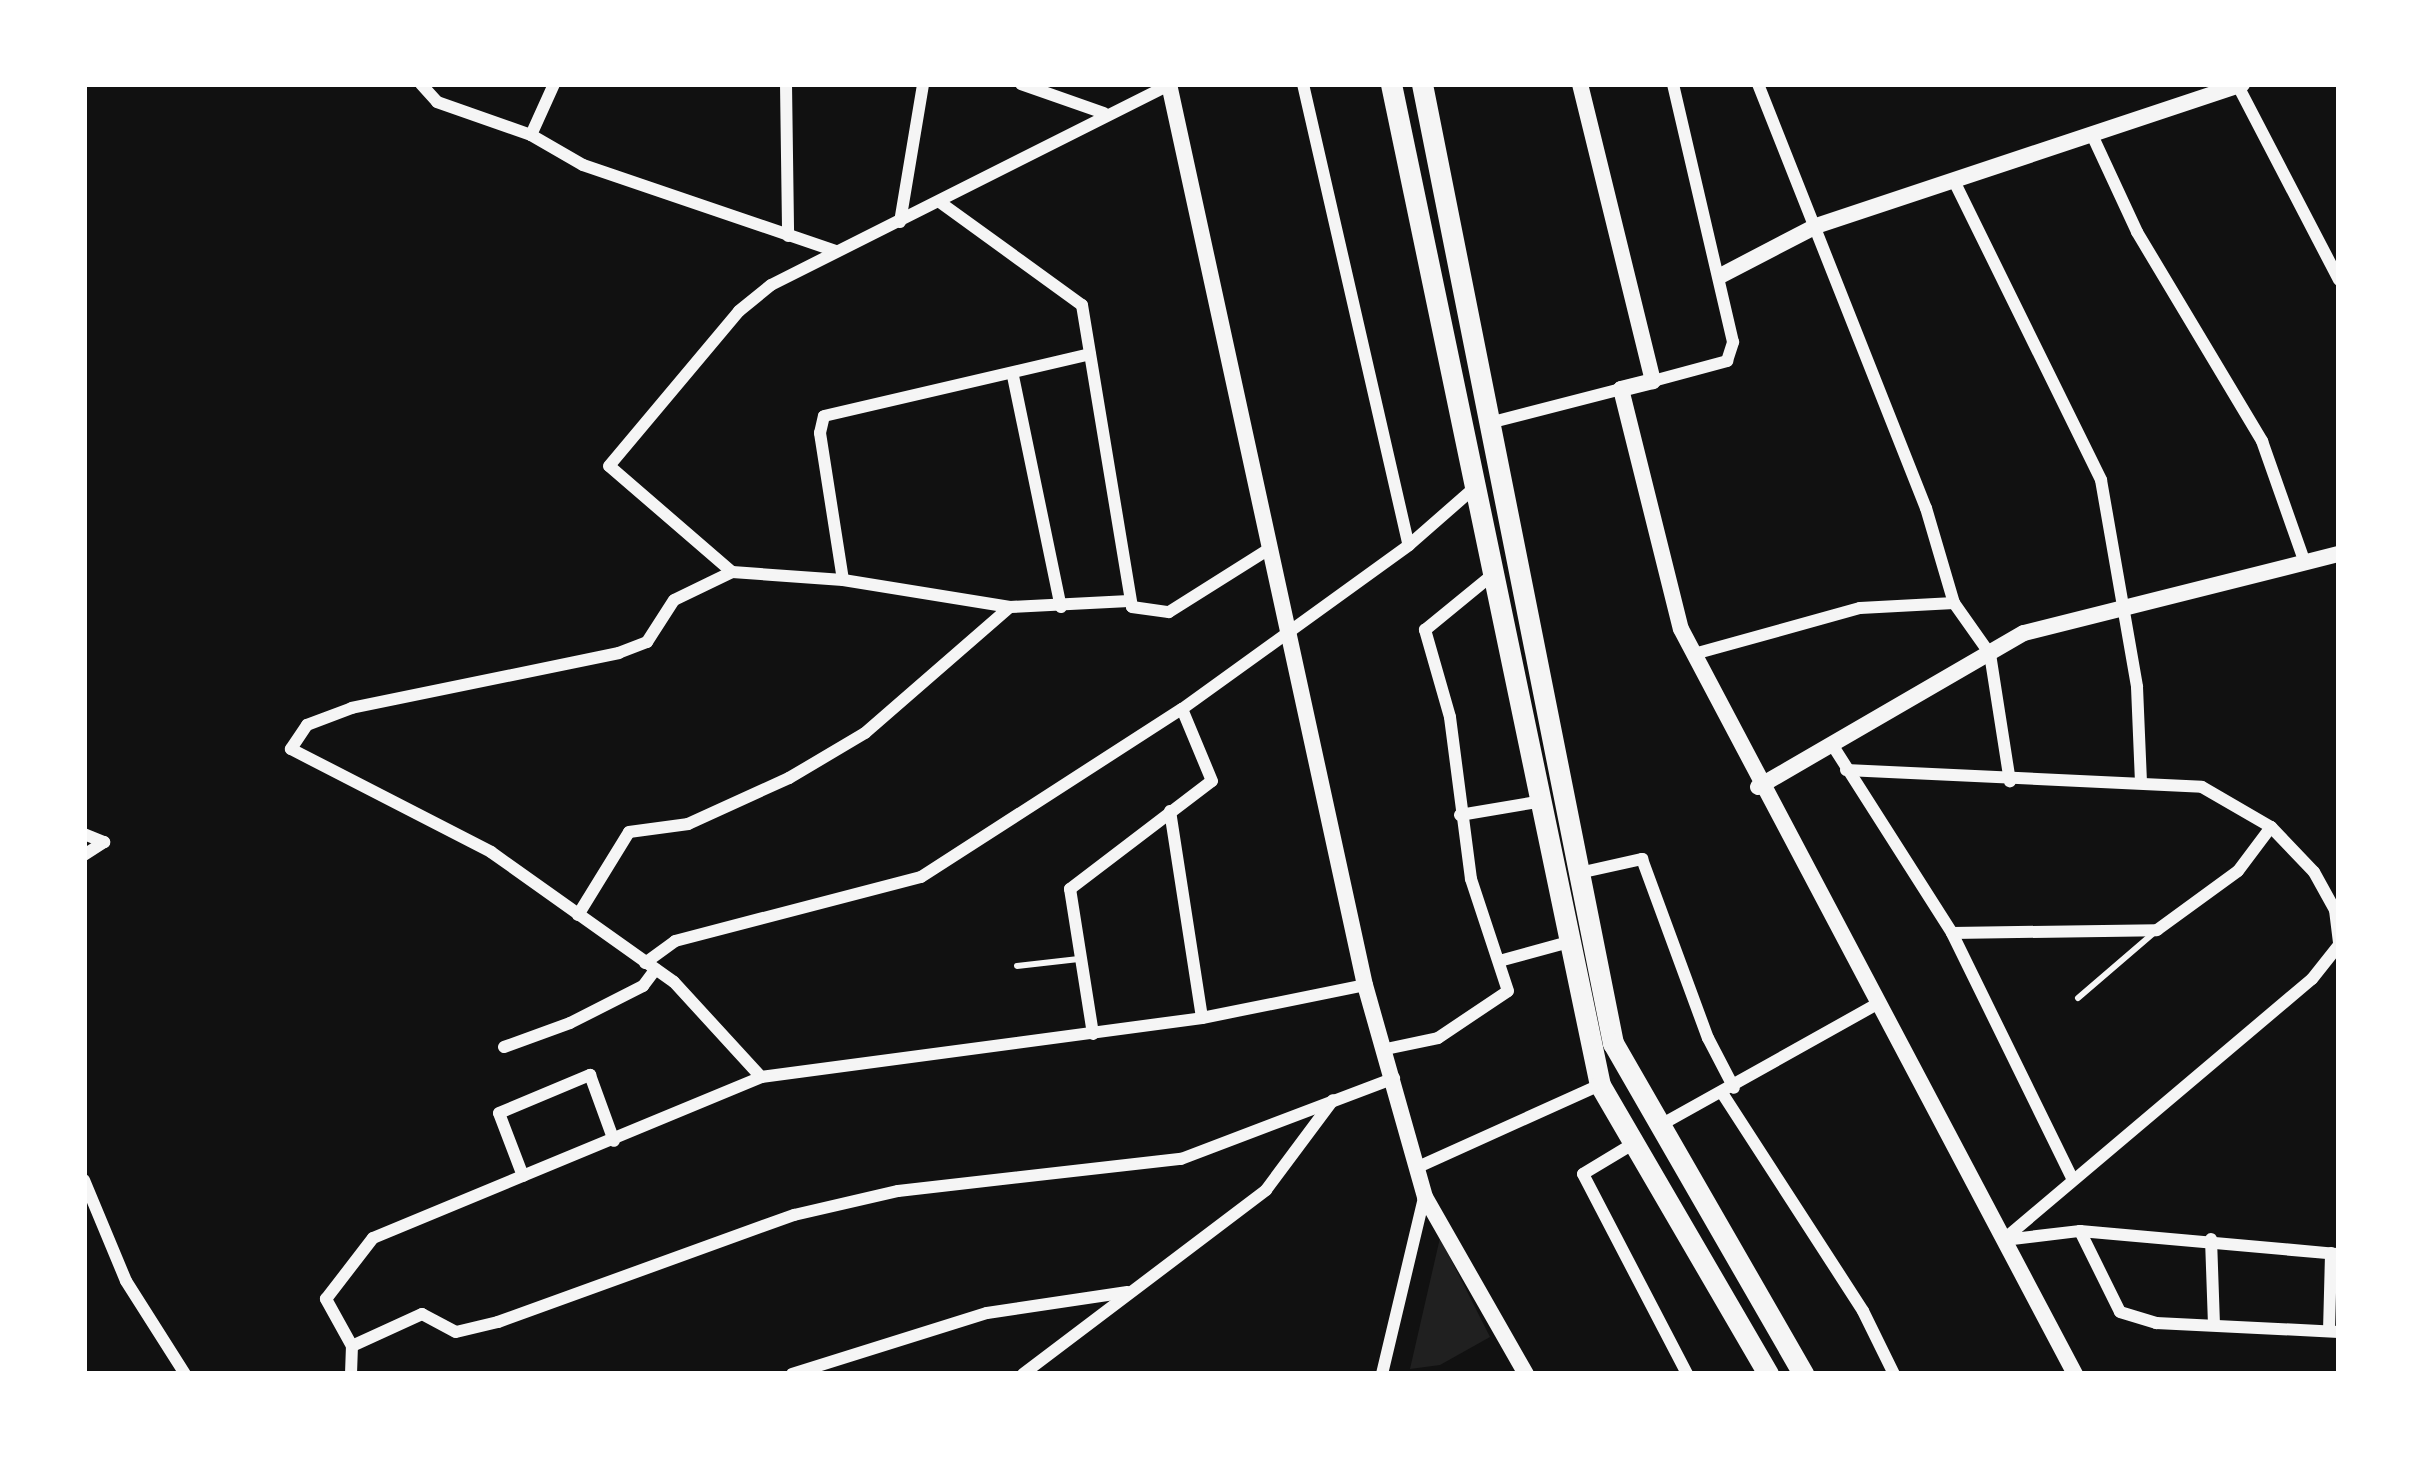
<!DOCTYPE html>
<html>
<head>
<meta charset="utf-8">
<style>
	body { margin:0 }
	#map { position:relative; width:2423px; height:1458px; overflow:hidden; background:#111; font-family:Roboto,sans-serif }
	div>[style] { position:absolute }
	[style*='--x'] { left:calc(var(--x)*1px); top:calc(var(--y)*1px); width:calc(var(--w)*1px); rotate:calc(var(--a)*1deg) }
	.green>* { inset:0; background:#202020 }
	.service>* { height:6px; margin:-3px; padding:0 3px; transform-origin:3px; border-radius:3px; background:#f5f5f5 }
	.minor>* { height:12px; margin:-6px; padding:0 6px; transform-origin:6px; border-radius:6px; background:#f5f5f5 }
	.tertiary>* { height:16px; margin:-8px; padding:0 8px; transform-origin:8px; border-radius:8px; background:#f5f5f5 }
	.primary>* { height:21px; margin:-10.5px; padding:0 10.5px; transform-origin:10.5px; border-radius:10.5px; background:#f5f5f5 }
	span { translate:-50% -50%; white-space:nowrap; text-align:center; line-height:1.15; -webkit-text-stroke:12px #fff; paint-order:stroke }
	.frame { position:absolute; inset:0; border:87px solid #fff; pointer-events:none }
</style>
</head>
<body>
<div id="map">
	<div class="green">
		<i style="clip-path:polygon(1440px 1238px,1490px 1337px,1440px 1365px,1410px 1369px)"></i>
	</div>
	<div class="service">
		<i style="--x:1017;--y:966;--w:62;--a:-6.4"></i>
		<i style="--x:2078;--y:998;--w:104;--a:-40.7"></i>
	</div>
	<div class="minor">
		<i style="--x:421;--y:84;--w:24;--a:48"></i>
		<i style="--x:437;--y:102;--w:100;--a:19.3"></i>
		<i style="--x:531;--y:135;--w:60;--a:30"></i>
		<i style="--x:583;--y:165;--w:266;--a:18.8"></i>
		<i style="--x:786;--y:84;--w:152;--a:89.2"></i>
		<i style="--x:1021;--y:84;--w:88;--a:19.3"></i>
		<i style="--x:1303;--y:84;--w:473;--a:77.1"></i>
		<i style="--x:1758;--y:84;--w:456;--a:68.4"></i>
		<i style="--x:1926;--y:508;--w:99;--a:73.6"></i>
		<i style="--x:1954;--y:603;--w:62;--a:54.8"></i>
		<i style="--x:1990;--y:654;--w:129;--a:81.1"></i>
		<i style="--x:2237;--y:84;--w:221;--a:62.5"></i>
		<i style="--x:531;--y:135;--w:56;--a:-65.7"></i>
		<i style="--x:2093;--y:137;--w:105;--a:65.1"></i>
		<i style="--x:2137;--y:232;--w:244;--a:59.1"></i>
		<i style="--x:2262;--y:441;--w:126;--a:70.6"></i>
		<i style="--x:1955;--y:183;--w:331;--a:63.8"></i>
		<i style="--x:2101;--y:480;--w:210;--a:80.1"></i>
		<i style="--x:2137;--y:687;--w:94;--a:87.6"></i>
		<i style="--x:941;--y:203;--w:174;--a:35.9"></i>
		<i style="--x:1082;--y:305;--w:306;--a:80.6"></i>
		<i style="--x:1132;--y:607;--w:37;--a:8"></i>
		<i style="--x:1169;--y:612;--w:118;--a:-32.2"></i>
		<i style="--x:900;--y:222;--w:140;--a:-80.5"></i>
		<i style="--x:1013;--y:376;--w:236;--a:78.3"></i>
		<i style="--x:1653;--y:381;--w:77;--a:-15.1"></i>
		<i style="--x:1727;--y:361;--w:20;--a:-72"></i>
		<i style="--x:1733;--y:342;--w:265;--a:-103.1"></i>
		<i style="--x:1489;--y:423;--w:136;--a:-14.4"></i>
		<i style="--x:732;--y:572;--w:64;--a:154.2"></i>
		<i style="--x:674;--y:600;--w:50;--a:122.7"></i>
		<i style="--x:647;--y:642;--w:30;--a:159"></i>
		<i style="--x:619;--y:653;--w:273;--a:168.4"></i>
		<i style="--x:352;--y:708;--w:48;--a:159.3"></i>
		<i style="--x:307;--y:725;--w:29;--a:124"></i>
		<i style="--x:291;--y:749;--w:225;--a:27.2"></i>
		<i style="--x:491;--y:852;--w:224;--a:35.4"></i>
		<i style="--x:674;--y:982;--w:129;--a:47.5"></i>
		<i style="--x:843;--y:580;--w:149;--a:-98.9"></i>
		<i style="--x:820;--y:433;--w:17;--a:-77"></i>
		<i style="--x:824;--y:416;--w:273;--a:-13.1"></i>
		<i style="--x:1129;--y:601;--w:119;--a:177.1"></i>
		<i style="--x:1010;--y:607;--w:169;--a:-170.8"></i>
		<i style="--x:843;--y:580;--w:111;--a:-175.9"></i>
		<i style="--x:732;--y:572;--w:162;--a:-139.2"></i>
		<i style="--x:609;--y:466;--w:202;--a:-50"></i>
		<i style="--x:739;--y:311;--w:41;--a:-39.1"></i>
		<i style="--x:771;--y:285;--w:445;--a:-26.7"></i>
		<i style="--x:1694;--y:654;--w:172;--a:-15.5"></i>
		<i style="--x:1860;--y:608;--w:94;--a:-3"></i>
		<i style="--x:1833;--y:746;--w:222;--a:57.5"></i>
		<i style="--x:1952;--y:933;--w:271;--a:63.9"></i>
		<i style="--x:1846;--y:770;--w:356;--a:2.7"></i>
		<i style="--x:2202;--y:787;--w:80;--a:30.1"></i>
		<i style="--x:2271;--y:827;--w:62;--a:46.3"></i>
		<i style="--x:2314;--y:872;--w:43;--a:61.1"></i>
		<i style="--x:2335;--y:910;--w:33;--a:83"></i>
		<i style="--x:1170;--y:811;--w:209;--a:81.2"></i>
		<i style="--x:1460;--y:815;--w:78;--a:-9.6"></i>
		<i style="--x:84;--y:834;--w:22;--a:22"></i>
		<i style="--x:84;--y:855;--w:24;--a:-33"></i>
		<i style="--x:1579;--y:873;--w:65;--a:-12.5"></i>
		<i style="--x:1642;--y:859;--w:191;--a:69.8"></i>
		<i style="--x:1708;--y:1038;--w:56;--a:62.5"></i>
		<i style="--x:578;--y:915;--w:97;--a:-58.4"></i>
		<i style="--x:629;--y:832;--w:60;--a:-7.7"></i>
		<i style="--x:688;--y:824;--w:111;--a:-24.5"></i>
		<i style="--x:789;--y:778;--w:88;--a:-30.6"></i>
		<i style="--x:865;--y:733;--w:192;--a:-41"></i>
		<i style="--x:1952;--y:933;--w:205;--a:-0.8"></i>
		<i style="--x:2157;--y:930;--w:100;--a:-36.1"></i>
		<i style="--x:2238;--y:871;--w:55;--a:-53.1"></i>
		<i style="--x:1503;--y:960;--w:64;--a:-15.3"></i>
		<i style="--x:645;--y:963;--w:37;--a:-36"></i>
		<i style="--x:675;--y:941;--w:254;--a:-14.6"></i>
		<i style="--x:921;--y:877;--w:310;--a:-32.8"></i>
		<i style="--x:1182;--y:709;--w:280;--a:-35.8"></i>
		<i style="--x:1409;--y:545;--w:85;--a:-41.2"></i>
		<i style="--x:1093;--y:1034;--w:147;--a:-99"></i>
		<i style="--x:1070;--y:889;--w:178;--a:-37.3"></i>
		<i style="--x:1212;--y:781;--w:78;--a:-112.6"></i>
		<i style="--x:504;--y:1047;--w:70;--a:-20"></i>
		<i style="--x:570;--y:1023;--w:82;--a:-26.9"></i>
		<i style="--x:643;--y:986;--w:21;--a:-53"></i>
		<i style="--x:1386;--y:1049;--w:53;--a:-11.9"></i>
		<i style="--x:1438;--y:1038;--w:84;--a:-33.9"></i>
		<i style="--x:1508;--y:991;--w:118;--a:-108.3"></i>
		<i style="--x:1471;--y:879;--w:163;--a:-97.4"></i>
		<i style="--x:1450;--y:717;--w:91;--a:-106"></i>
		<i style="--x:1425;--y:630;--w:85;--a:-39.3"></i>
		<i style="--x:1724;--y:1096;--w:256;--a:57.1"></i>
		<i style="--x:1863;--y:1311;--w:70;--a:63.8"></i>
		<i style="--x:1657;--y:1127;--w:250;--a:-29.2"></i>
		<i style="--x:1631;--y:1145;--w:56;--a:148.9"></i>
		<i style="--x:1583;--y:1174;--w:225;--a:62.5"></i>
		<i style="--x:1418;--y:1167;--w:200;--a:-24.3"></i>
		<i style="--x:523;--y:1176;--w:67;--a:-110.9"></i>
		<i style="--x:499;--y:1113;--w:99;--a:-22.7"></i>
		<i style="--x:590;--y:1075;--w:70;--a:70"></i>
		<i style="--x:84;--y:1180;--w:109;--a:67.4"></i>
		<i style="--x:126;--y:1281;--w:110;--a:57.6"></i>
		<i style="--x:2080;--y:1231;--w:90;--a:63.7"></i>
		<i style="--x:2120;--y:1312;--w:38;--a:17"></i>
		<i style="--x:2156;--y:1323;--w:183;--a:2.8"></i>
		<i style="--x:2211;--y:1239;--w:85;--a:88"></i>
		<i style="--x:2003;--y:1240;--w:404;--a:-40.2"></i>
		<i style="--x:2312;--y:979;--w:43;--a:-51.5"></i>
		<i style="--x:2004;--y:1240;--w:77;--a:-6.8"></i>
		<i style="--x:2080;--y:1231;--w:260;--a:5.1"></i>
		<i style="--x:2329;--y:1331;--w:78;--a:-88.5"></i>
		<i style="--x:352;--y:1346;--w:77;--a:-24.6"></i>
		<i style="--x:422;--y:1314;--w:38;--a:28"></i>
		<i style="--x:456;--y:1332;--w:43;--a:-13.4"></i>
		<i style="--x:498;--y:1322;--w:315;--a:-19.9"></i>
		<i style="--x:794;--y:1215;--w:107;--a:-13"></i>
		<i style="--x:898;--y:1191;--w:285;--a:-6.5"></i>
		<i style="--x:1181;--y:1159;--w:228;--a:-20.8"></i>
		<i style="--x:351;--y:1374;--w:28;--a:-88"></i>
		<i style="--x:352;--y:1346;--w:54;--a:-119"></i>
		<i style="--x:326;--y:1299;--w:77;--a:-52.4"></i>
		<i style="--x:373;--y:1238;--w:420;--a:-22.5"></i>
		<i style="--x:761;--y:1077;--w:445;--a:-7.6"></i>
		<i style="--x:1202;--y:1018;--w:166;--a:-11.4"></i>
		<i style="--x:792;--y:1374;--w:204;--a:-17.4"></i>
		<i style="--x:987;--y:1313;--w:142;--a:-8.5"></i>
		<i style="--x:1023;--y:1374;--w:305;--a:-37.1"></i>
		<i style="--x:1266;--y:1190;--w:112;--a:-53.3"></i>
		<i style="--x:1382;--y:1374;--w:181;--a:-76.6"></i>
	</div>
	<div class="tertiary">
		<i style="--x:1169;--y:84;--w:922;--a:77.73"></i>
		<i style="--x:1365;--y:985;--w:220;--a:74.2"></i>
		<i style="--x:1425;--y:1197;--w:204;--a:60.3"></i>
		<i style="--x:1580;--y:84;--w:306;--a:76.2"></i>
		<i style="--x:1653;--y:381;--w:33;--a:166"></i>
		<i style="--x:1621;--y:389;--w:247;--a:76"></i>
		<i style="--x:1681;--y:629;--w:843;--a:62.13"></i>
		<i style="--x:1722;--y:275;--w:106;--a:-27.5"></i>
		<i style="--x:1816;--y:226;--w:449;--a:-18.4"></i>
		<i style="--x:1758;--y:787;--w:307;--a:-30.1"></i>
		<i style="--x:2024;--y:633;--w:325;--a:-14.1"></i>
	</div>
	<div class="primary">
		<i style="--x:1391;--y:84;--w:1023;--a:78.21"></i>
		<i style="--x:1600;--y:1085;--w:334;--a:59.8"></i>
		<i style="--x:1422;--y:84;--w:978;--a:78.74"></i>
		<i style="--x:1613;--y:1043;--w:382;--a:60.1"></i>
	</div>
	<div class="frame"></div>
</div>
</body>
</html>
